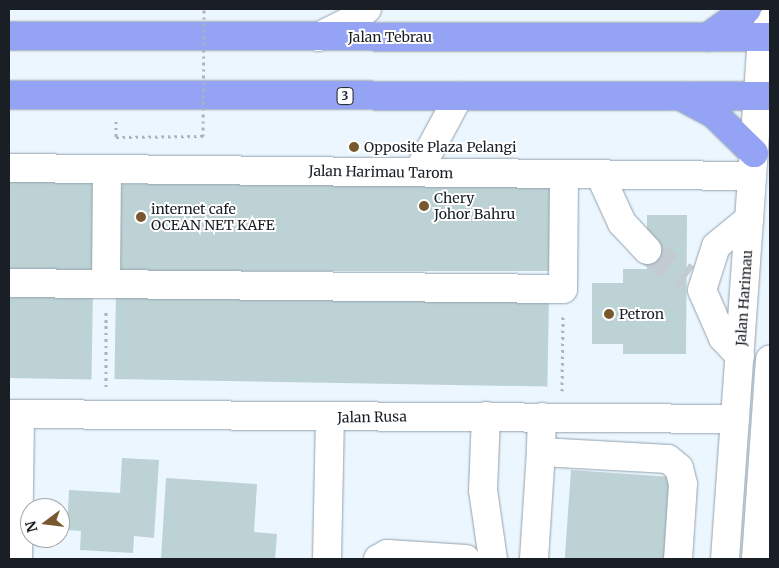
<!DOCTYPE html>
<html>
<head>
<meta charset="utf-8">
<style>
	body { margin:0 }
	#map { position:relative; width:779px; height:568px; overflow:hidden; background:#ecf6fe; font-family:Merriweather,serif }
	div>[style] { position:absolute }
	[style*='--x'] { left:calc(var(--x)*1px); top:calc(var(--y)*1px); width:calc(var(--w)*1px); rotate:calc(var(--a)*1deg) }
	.building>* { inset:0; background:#bcd2d5; transform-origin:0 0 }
	.minor-tunnel>* { height:28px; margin-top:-14px; transform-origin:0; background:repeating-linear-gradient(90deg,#c2cbd2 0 28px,transparent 0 42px) }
	.path>* { height:3px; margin-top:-1.5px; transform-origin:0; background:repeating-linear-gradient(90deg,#aab3ba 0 2.5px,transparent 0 6.5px) }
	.roads { filter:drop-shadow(0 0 1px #93a2ae) drop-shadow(0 0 1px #93a2ae) }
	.minor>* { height:28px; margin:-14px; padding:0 14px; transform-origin:14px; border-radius:14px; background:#fff }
	.highway>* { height:28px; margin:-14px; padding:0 14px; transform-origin:14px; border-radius:14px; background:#94a3f3 }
	.path-bridge>* { height:3px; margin-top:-1.5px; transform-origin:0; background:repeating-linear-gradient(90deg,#aab3ba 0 2.5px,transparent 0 6.5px) }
	.dots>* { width:14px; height:14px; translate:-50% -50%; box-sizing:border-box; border:2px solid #fff; border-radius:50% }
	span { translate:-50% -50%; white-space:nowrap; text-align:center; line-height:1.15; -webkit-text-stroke:4px #fff; paint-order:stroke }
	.shield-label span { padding:1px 4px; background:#fff; border:1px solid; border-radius:4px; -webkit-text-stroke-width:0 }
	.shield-label { font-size:12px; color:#191f24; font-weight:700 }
	.street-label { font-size:14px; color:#191f24 }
	.poi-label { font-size:14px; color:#191f24 }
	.left { translate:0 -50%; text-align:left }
	.frame { position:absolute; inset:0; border:10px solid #191f24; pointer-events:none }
	.north { position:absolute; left:20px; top:498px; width:50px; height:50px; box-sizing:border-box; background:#fff; border:1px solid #a3a5a7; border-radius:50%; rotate:255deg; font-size:14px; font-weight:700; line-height:20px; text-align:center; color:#191f24 }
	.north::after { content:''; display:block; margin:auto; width:18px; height:22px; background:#7a582f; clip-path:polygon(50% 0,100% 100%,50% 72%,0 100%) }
</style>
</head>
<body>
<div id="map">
	<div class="building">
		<i style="left:9px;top:182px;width:88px;height:90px"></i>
		<i style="left:120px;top:184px;width:432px;height:87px"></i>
		<i style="clip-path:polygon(647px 215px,687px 215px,686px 354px,623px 354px,623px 344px,592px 344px,592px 283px,623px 283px,623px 269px,647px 269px)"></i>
		<i style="left:116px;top:290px;width:433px;height:89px;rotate:1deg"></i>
		<i style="left:9px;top:291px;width:84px;height:87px;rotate:1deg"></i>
		<i style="clip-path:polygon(122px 458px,159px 460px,154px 538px,134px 536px,133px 553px,80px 550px,81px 531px,67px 530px,69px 490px,120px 493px)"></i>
		<i style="left:571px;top:470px;width:100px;height:89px;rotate:4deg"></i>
		<i style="clip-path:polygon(166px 478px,257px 484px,254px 532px,277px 534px,275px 559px,161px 559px)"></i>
	</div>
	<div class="minor-tunnel">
		<i style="--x:647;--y:250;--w:48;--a:35.7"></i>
	</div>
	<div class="path">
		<i style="--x:116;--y:121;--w:16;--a:90"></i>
		<i style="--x:116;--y:137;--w:87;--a:-0.7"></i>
		<i style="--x:106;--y:387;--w:76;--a:-90"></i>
		<i style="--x:562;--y:391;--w:76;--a:-89.2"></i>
	</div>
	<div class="roads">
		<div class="minor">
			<i style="--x:318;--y:37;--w:45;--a:-26.6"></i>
			<i style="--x:358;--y:17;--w:12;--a:-42"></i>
			<i style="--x:9;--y:168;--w:743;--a:0.62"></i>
			<i style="--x:418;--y:172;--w:86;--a:-61.7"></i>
			<i style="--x:600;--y:175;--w:53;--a:65.4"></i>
			<i style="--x:622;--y:223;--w:37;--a:47"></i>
			<i style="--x:9;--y:283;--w:554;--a:0.62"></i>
			<i style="--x:563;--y:289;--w:115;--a:-89.5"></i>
			<i style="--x:106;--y:284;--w:115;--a:-89.5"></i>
			<i style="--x:740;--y:356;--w:25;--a:-133"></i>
			<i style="--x:723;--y:338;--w:52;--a:-113.6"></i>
			<i style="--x:702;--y:290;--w:46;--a:-72.3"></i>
			<i style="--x:716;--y:246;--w:43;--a:-39.3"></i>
			<i style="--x:9;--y:414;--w:726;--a:0.39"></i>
			<i style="--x:486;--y:416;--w:74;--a:92.3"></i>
			<i style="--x:483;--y:490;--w:70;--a:81.8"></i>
			<i style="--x:542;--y:417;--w:35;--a:92"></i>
			<i style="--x:541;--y:452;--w:127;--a:3.2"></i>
			<i style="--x:668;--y:459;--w:14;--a:39"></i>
			<i style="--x:679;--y:468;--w:16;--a:76"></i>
			<i style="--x:683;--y:484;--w:75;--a:93.8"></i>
			<i style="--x:18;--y:559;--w:145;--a:-89.2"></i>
			<i style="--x:327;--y:559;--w:141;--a:-88.8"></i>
			<i style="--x:378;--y:559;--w:10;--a:-29"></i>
			<i style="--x:387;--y:554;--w:79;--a:3.6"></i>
			<i style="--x:534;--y:559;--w:107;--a:-86.3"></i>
			<i style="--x:725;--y:559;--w:523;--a:-85.95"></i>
			<i style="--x:762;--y:37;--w:17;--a:-62"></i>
			<i style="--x:756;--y:559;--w:200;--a:-86"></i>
		</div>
		<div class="highway">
			<i style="--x:9;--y:36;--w:761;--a:0.08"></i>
			<i style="--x:708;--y:37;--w:48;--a:-35.7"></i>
			<i style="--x:9;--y:95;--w:761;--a:0.08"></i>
			<i style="--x:682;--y:97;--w:36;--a:28"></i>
			<i style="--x:714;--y:114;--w:56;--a:44.3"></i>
		</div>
	</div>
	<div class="path-bridge">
		<i style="--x:203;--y:136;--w:127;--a:-89.5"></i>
	</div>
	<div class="dots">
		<i style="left:354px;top:147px;background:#7a582f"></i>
		<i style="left:424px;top:206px;background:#7a582f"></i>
		<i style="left:141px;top:217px;background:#7a582f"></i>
		<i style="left:609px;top:314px;background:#7a582f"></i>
	</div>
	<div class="shield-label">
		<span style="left:345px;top:96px">3</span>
	</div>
	<div class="street-label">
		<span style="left:390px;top:37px">Jalan Tebrau</span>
		<span style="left:381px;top:172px;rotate:1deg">Jalan Harimau Tarom</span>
		<span style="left:744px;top:298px;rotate:-86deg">Jalan Harimau</span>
		<span style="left:372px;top:417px;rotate:-1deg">Jalan Rusa</span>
	</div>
	<div class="poi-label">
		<span class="left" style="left:364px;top:147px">Opposite Plaza Pelangi</span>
		<span class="left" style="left:434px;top:206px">Chery<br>Johor Bahru</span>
		<span class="left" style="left:151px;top:217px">internet cafe<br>OCEAN NET KAFE</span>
		<span class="left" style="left:619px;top:314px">Petron</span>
	</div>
	<div class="frame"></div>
	<div class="north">N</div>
</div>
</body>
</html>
